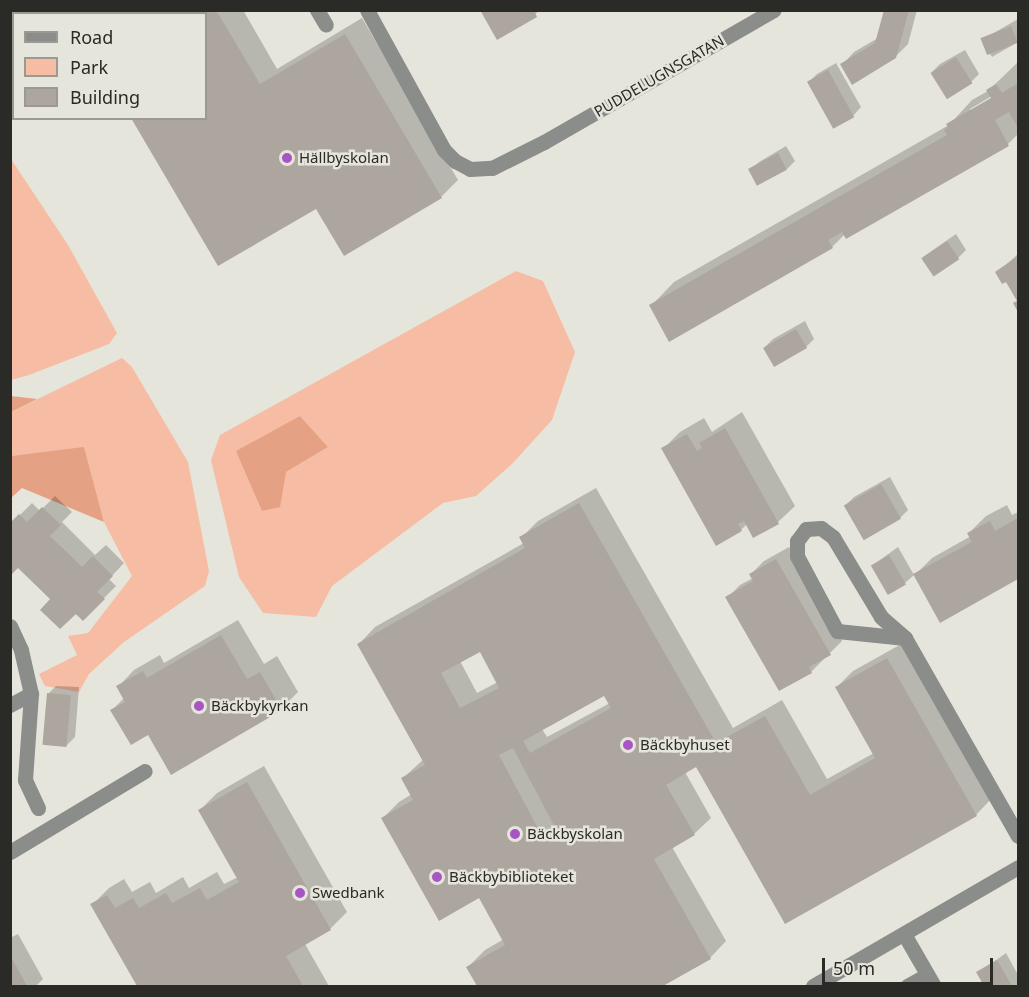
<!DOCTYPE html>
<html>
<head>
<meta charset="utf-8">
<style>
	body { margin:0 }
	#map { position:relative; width:1029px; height:997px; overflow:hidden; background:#e5e5db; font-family:"Noto Sans",sans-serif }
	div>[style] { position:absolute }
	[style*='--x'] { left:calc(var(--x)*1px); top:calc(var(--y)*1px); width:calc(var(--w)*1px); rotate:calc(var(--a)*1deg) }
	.green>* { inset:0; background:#f6bda4 }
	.forest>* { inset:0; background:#e4a183 }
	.shadow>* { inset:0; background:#0003 }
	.building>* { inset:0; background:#aca69e; transform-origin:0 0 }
	.minor>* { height:15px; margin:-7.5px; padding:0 7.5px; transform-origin:7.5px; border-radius:7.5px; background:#8b8d8a }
	.dots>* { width:16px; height:16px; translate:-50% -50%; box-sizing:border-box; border:3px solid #e5e5db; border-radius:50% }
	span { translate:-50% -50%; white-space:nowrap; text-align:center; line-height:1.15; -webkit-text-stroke:5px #e5e5db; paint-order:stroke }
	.street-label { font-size:15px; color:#2a2a26 }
	.poi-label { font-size:15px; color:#2a2a26 }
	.left { translate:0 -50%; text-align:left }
	.frame { position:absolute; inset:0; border:12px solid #2a2a26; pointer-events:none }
	.legend { position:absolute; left:12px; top:12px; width:195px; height:108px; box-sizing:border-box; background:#e5e5db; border:2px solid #9a9a93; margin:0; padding:8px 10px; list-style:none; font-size:18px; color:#2a2a26 }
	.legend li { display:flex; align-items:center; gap:12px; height:30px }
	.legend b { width:30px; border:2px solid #9a9a93 }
	.scale { position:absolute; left:822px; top:958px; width:171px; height:27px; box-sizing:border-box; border:3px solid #2a2a26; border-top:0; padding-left:8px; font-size:18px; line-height:21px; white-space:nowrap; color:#2a2a26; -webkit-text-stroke:4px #e5e5db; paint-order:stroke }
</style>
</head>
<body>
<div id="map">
	<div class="green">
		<i style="clip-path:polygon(11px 159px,68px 245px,117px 333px,109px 344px,29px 375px,11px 380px)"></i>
		<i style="clip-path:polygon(evenodd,516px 271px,543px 281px,575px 352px,552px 420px,512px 464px,476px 496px,443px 503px,332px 586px,316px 617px,263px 613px,239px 577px,211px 460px,220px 435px,516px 271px,300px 416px,328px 447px,286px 472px,300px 416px)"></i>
		<i style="clip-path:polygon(122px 358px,132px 367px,188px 462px,209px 571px,205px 586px,124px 642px,89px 674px,79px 692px,45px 686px,39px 674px,77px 655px,68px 636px,88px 633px,132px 576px,104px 522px,84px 448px,11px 456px,11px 412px)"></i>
	</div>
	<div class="forest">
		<i style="clip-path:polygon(11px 396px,37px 399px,11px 412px)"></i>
		<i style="clip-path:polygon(300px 416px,328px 447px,286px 472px,280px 507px,262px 511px,236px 451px)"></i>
		<i style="clip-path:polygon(84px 447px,104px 522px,22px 488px,11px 498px,11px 456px)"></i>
	</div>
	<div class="shadow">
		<i style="clip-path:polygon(83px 10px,243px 10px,277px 69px,362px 18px,458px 180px,441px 197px,317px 207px,206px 118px,206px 14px,80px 14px)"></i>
		<i style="clip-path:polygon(482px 10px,541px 10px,498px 38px)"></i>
		<i style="clip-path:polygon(885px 10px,917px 10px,908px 44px,895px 57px,842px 65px,854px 52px,878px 38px)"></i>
		<i style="clip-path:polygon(1018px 19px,1018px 42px,992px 57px,983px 43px,992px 34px)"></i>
		<i style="clip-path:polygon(965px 50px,979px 74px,971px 82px,932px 72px,940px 64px)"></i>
		<i style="clip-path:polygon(evenodd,1018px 62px,1018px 134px,1008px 144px,846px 237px,845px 234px,832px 247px,651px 306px,674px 282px,949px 125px,972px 100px,988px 91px,1018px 62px,997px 93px,998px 96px,970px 112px,970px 109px,997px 93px)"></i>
		<i style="clip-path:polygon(836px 63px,861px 107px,853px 116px,808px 83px,817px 74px)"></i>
		<i style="clip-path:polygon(786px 146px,795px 161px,787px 169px,750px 170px,759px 162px)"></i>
		<i style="clip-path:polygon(956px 234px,966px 250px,958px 258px,923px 257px)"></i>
		<i style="clip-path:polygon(1018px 254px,1018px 309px,1015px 304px,1018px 300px,1006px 280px,997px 273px)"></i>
		<i style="clip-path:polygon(805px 321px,814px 339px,806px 347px,765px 347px,773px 339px)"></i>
		<i style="clip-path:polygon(742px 412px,795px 506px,778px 522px,754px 536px,747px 524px,741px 530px,663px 449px,680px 432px,704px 418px,712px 432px)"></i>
		<i style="clip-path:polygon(890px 477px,908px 510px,900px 518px,846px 505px,854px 497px)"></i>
		<i style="clip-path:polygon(evenodd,596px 488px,733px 728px,782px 700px,827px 779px,874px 753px,837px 687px,853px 671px,905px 642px,992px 798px,976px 815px,785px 922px,697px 765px,685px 772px,711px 818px,694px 834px,672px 847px,726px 941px,710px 958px,660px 986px,479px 986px,468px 967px,485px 950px,504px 939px,479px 896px,383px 818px,399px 802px,412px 794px,403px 778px,424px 759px,359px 644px,375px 627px,524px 543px,521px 538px,538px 521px,596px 488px,481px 650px,498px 682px,477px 693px,460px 661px,481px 650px,596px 488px,604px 693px,610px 703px,547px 737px,542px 729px,604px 693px)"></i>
		<i style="clip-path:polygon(55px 496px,72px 512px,62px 522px,95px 555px,106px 545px,124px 563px,109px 579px,116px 586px,83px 619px,52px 599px,10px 525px,32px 503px,40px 511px)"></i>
		<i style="clip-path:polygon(1007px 505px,1012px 515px,1018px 512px,1018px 577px,941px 621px,915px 575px,932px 558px,971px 536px,969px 533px,986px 516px)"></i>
		<i style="clip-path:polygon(789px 547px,842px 641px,811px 672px,727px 598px,740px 585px,753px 578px,751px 574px,764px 561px)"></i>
		<i style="clip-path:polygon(898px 547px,914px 575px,905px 583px,873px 565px)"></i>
		<i style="clip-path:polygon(238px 620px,264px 664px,277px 656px,298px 692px,281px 709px,148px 733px,112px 710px,124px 698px,118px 687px,134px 670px,160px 655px,164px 663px)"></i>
		<i style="clip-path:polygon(56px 686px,79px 687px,75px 737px,66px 746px,48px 694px)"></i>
		<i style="clip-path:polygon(264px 766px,347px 912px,330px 929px,305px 944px,329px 986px,139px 986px,92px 905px,109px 888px,124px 879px,132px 892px,150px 882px,156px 893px,183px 877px,189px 888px,217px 872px,224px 884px,238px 877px,200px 810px,217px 793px)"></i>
		<i style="clip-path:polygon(18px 934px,43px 979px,36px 986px,10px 986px,10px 938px)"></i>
		<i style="clip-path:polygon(1006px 953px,1018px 975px,1018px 986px,986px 986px,978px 973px)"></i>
	</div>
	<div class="building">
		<i style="clip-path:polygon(87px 10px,216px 10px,260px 84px,345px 34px,442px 198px,344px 256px,316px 209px,218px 266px,131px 118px,206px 118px,206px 14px,82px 14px)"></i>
		<i style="clip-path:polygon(480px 10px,534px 10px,537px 17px,497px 40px)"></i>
		<i style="clip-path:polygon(884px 10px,909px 10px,896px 58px,852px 85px,840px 64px,875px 43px)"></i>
		<i style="left:1011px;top:26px;width:18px;height:33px;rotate:68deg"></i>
		<i style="left:956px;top:57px;width:31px;height:30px;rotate:58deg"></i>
		<i style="left:828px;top:70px;width:54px;height:24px;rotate:61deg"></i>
		<i style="clip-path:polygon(1018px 83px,1018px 128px,1009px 112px,995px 120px,1009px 146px,846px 239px,842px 232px,828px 240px,833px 248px,669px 342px,649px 305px,947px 135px,944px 130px,948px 127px,946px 124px,991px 98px,986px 90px,996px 84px,1002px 93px)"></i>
		<i style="left:778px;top:153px;width:19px;height:34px;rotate:62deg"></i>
		<i style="left:947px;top:241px;width:22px;height:31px;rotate:56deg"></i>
		<i style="clip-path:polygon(1018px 256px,1018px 312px,1013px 303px,1017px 301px,1006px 282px,1002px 284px,995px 272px)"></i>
		<i style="left:796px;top:329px;width:22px;height:38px;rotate:60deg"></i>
		<i style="clip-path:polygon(725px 428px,779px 524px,753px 538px,744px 521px,738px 524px,742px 531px,716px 546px,661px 448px,687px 434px,697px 451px,702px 448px,699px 443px)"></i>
		<i style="left:881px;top:484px;width:40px;height:43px;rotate:60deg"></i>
		<i style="clip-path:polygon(evenodd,579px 503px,716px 743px,765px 716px,810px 795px,875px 758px,835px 687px,887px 658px,977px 816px,785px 924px,696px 767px,666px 785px,695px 835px,654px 859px,711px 959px,663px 986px,477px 986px,466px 967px,505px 945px,479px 898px,439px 921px,381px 818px,413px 800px,401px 778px,425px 765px,357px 644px,525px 548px,519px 537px,579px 503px,480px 652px,499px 688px,460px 708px,441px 673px,480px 652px,579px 503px,604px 696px,611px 708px,530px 753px,523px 741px,604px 696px,579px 503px,513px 748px,557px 831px,543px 838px,499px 755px,513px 748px)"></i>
		<i style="clip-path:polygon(42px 507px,61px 525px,50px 536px,82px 567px,93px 556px,113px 576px,97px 592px,105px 599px,83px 621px,76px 614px,60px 629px,40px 610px,50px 599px,18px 568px,10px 576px,10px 523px,19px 514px,27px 522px)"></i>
		<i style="clip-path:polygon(1018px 518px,1018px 579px,940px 623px,913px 574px,972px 542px,967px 533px,990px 521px,995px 531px)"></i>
		<i style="left:889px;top:555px;width:34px;height:21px;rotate:60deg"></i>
		<i style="clip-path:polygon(776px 559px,831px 655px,809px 667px,812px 673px,779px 691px,725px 597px,753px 581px,749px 574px)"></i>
		<i style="clip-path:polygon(221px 635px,247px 679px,260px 672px,282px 710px,171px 775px,148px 735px,131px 745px,110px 710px,125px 702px,116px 686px,143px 671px,147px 678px)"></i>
		<i style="left:47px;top:693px;width:24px;height:52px;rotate:5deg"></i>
		<i style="clip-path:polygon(247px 782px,331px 930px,286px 956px,303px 986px,137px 986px,90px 904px,107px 895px,115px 908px,133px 898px,139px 908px,166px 893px,172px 903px,200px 888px,207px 900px,239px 882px,198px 810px)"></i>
		<i style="clip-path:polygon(10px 955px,27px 986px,10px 986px)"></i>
		<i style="clip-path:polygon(997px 960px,1012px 986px,984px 986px,976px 972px)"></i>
	</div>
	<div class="minor">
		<i style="--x:317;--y:10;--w:17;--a:59"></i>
		<i style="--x:367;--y:10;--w:160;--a:61.2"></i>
		<i style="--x:444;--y:150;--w:16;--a:45"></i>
		<i style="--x:455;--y:161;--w:17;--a:28"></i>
		<i style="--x:470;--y:169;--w:22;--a:-3"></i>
		<i style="--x:492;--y:168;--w:58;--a:-26.6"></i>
		<i style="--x:544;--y:142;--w:265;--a:-29.9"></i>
		<i style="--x:10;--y:626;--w:26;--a:65"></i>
		<i style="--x:21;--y:650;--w:45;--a:77.2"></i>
		<i style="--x:31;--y:694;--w:86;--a:94"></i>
		<i style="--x:25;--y:780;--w:31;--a:65"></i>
		<i style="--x:905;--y:638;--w:68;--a:-174.1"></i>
		<i style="--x:837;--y:631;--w:85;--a:-118.1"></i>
		<i style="--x:797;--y:556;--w:15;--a:-90"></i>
		<i style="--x:797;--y:541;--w:15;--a:-53"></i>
		<i style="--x:806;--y:529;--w:15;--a:-4"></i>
		<i style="--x:821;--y:528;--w:15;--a:37"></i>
		<i style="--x:833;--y:537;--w:93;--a:59"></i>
		<i style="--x:881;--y:617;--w:32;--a:41"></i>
		<i style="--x:905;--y:638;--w:228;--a:60.3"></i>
		<i style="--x:10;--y:705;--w:24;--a:-28"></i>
		<i style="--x:10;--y:852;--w:157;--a:-31"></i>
		<i style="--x:904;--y:934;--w:60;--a:60"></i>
		<i style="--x:813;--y:986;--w:237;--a:-30.1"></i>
		<i style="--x:907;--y:986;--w:23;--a:-29"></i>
	</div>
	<div class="dots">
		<i style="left:287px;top:158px;background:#a854c2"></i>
		<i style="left:199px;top:706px;background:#a854c2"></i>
		<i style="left:628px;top:745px;background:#a854c2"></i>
		<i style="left:515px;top:834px;background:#a854c2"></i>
		<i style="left:437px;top:877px;background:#a854c2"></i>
		<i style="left:300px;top:893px;background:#a854c2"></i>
	</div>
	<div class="street-label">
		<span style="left:659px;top:76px;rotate:-30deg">PUDDELUGNSGATAN</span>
	</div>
	<div class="poi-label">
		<span class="left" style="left:299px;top:158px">Hällbyskolan</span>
		<span class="left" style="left:211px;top:706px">Bäckbykyrkan</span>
		<span class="left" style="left:640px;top:745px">Bäckbyhuset</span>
		<span class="left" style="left:527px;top:834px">Bäckbyskolan</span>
		<span class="left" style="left:449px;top:877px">Bäckbybiblioteket</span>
		<span class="left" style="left:312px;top:893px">Swedbank</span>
	</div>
	<div class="frame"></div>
	<ul class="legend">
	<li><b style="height:8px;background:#8b8d8a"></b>Road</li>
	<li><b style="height:16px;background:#f6bda4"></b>Park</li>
	<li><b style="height:16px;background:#aca69e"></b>Building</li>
	</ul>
	<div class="scale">50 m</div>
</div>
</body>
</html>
